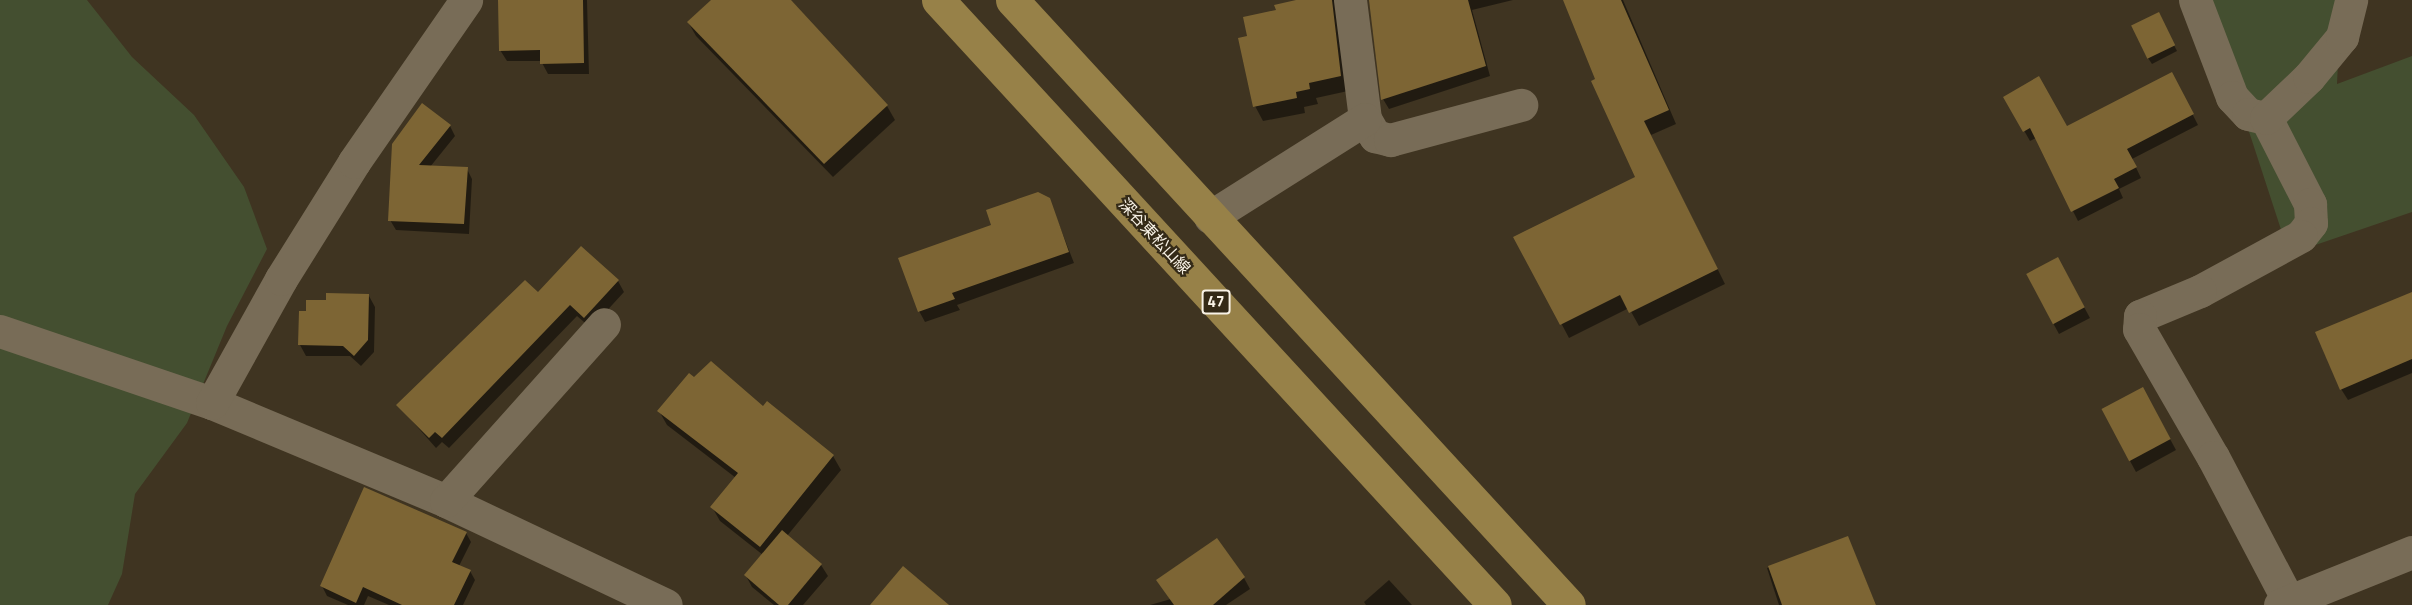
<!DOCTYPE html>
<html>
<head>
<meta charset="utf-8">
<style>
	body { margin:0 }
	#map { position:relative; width:2412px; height:605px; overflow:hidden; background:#3f3421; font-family:"Titillium Web","Noto Sans JP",sans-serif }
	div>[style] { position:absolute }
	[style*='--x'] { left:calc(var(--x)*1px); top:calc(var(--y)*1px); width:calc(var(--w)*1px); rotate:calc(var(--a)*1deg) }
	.green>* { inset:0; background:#444f30 }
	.shadow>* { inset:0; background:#0007 }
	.building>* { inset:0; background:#7d6534; transform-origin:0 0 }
	.minor>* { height:33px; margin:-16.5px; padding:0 16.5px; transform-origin:16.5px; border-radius:16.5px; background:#786c57 }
	.major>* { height:33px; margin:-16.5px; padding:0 16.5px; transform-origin:16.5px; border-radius:16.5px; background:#978148 }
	span { translate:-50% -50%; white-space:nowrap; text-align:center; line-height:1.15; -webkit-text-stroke:4.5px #342a17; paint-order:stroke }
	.shield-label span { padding:2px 4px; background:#342a17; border:2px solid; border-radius:4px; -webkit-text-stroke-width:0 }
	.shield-label { font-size:15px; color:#f8f2e6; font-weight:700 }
	.street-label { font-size:16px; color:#f8f2e6 }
</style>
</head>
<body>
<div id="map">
	<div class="green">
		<i style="clip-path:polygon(0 0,87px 0,132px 57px,194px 115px,244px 187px,267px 249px,227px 326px,187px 423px,135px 494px,122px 574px,108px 605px,0 605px)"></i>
		<i style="clip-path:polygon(2206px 0,2341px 0,2337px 84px,2412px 56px,2412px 212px,2289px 254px)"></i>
	</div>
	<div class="shadow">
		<i style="clip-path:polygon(499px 0,587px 0,589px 74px,548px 74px,541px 61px,507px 61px,500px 50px)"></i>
		<i style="clip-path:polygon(713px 0,773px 0,887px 106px,895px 120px,833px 177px,696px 36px,688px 22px)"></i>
		<i style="clip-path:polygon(1304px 0,1336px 0,1348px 91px,1316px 98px,1318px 104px,1304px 107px,1305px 113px,1263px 121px,1255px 106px,1249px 37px,1277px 11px)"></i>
		<i style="clip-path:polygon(1370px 0,1513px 0,1472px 10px,1490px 76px,1389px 109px,1383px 99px)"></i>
		<i style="clip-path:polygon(1565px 0,1623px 0,1676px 124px,1651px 135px,1725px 284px,1639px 326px,1629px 308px,1569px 338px,1516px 238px,1637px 178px)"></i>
		<i style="clip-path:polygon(2161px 20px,2177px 51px,2152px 64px,2148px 58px)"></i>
		<i style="clip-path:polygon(2177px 84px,2198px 125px,2132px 159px,2141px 178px,2119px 189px,2123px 198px,2078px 221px,2036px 138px,2030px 141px,2005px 97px,2067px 128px)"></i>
		<i style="clip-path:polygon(450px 126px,455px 136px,430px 167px,467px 169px,472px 179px,469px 234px,396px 230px,390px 220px,394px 145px)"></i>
		<i style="clip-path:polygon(1049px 199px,1074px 263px,957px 305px,960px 310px,925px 322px,919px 311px,993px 226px)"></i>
		<i style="clip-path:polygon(581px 248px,618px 281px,624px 292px,591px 328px,577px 316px,449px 448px,442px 442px,436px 448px,398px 405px,538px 294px)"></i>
		<i style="clip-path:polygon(2064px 270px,2090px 318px,2059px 334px,2053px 323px)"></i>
		<i style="clip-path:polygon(369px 296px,375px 307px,374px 352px,361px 366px,350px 356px,306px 356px,300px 345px,307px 312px,327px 302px)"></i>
		<i style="clip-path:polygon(2412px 305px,2412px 373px,2348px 400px,2341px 389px)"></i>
		<i style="clip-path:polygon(2143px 389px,2176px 450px,2136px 472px,2130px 461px)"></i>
		<i style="clip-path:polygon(763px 409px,833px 456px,841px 470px,787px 536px,821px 565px,828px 576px,803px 605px,774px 605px,752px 587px,746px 576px,763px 555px,720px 521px,712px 507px,736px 478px,667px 425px,659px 411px)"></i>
		<i style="clip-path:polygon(466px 533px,471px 542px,459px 566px,470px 571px,475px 580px,463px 605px,389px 605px,368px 596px,364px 605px,348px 605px,327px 596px,322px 586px)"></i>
		<i style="clip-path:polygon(1848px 538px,1876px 605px,1779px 605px,1767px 568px)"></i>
		<i style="clip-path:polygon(1244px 578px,1250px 589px,1226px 605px,1150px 605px)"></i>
		<i style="clip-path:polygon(1389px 580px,1412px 605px,1366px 605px,1364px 602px)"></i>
	</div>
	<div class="building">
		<i style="clip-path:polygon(498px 0,583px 0,584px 63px,540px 64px,540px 50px,499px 51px)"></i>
		<i style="clip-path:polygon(711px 0,791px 0,888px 105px,824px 164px,687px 22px)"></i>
		<i style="clip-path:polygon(1296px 0,1332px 0,1341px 76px,1309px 83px,1310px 89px,1296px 92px,1297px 98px,1253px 107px,1238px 38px,1247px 36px,1243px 17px,1276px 10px,1274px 5px)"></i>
		<i style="clip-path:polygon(1369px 0,1468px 0,1486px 66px,1381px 100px)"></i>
		<i style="clip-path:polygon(1563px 0,1621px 0,1669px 110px,1644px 121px,1718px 269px,1629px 313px,1620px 295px,1560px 325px,1513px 237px,1635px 177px,1591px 81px,1595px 79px)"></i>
		<i style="left:2159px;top:12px;width:37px;height:31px;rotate:64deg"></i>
		<i style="clip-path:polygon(2172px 72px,2194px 114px,2127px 149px,2137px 167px,2114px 179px,2119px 188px,2071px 212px,2030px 128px,2023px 132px,2003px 97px,2039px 76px,2067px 126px)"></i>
		<i style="clip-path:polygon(422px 103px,451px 125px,419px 165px,468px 167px,464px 224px,388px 221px,392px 144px)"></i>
		<i style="clip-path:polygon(1038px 192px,1050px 198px,1069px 252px,952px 293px,955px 299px,918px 312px,898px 258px,991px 225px,986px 210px)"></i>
		<i style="clip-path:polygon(581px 246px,619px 280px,584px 318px,570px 305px,442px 438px,435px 432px,429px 438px,396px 405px,525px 280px,538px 292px)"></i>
		<i style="left:2058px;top:257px;width:57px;height:36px;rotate:62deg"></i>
		<i style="clip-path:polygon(2412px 292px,2412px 359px,2340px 390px,2315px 332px)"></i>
		<i style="clip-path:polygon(326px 293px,369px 294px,368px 340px,354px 356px,343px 346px,298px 345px,299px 311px,306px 311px,306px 300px,326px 300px)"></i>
		<i style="clip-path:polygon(711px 361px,763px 406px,767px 401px,834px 455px,760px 547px,710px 507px,738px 473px,657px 411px,689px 373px,694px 377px)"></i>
		<i style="left:2143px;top:387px;width:59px;height:47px;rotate:62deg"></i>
		<i style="clip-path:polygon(364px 487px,467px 532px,452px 562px,471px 570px,454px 605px,402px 605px,363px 587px,356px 603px,320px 586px)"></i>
		<i style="clip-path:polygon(782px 530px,822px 564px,788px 605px,779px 605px,744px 575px)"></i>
		<i style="clip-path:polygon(1848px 536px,1876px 605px,1782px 605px,1768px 566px)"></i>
		<i style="clip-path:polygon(1217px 538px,1245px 577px,1213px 605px,1174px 605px,1156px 580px)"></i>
		<i style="clip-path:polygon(903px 566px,949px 605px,870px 605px)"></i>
	</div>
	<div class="minor">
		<i style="--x:1350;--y:0;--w:120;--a:82.8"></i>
		<i style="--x:1365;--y:119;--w:20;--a:60"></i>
		<i style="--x:1375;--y:136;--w:16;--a:15"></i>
		<i style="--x:1390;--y:140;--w:136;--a:-15"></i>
		<i style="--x:2195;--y:0;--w:104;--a:69.1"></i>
		<i style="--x:2232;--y:97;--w:23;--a:47"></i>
		<i style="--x:2248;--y:114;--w:18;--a:13"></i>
		<i style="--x:2266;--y:118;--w:97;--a:62.9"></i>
		<i style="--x:2310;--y:204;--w:19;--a:87"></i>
		<i style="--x:2311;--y:223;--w:16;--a:128"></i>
		<i style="--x:2301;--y:236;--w:115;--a:151.4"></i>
		<i style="--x:2200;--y:291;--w:65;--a:157.4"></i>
		<i style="--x:2140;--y:316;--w:13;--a:94"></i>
		<i style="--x:2139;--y:329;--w:148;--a:60"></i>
		<i style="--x:2213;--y:457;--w:164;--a:62.3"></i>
		<i style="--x:2266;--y:118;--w:59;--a:-43.6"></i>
		<i style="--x:2309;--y:77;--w:52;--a:-50.5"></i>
		<i style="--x:2342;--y:37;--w:38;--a:-76"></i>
		<i style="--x:1210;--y:217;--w:183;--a:-32.3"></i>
		<i style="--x:0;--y:331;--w:224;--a:18.8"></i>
		<i style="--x:212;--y:403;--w:254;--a:22.7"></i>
		<i style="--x:446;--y:501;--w:243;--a:25.3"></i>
		<i style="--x:212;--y:403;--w:142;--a:-60.9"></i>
		<i style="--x:281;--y:279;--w:138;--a:-58"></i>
		<i style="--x:354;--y:162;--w:197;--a:-55.3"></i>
		<i style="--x:446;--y:501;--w:237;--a:-48.2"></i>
		<i style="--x:2280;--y:605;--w:142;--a:-21.9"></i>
	</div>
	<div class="major">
		<i style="--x:938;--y:0;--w:822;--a:47.37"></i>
		<i style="--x:1012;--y:0;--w:822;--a:47.37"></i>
	</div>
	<div class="shield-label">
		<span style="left:1216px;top:302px">47</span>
	</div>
	<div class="street-label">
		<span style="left:1155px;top:236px;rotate:47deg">深谷東松山線</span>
	</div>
</div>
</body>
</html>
